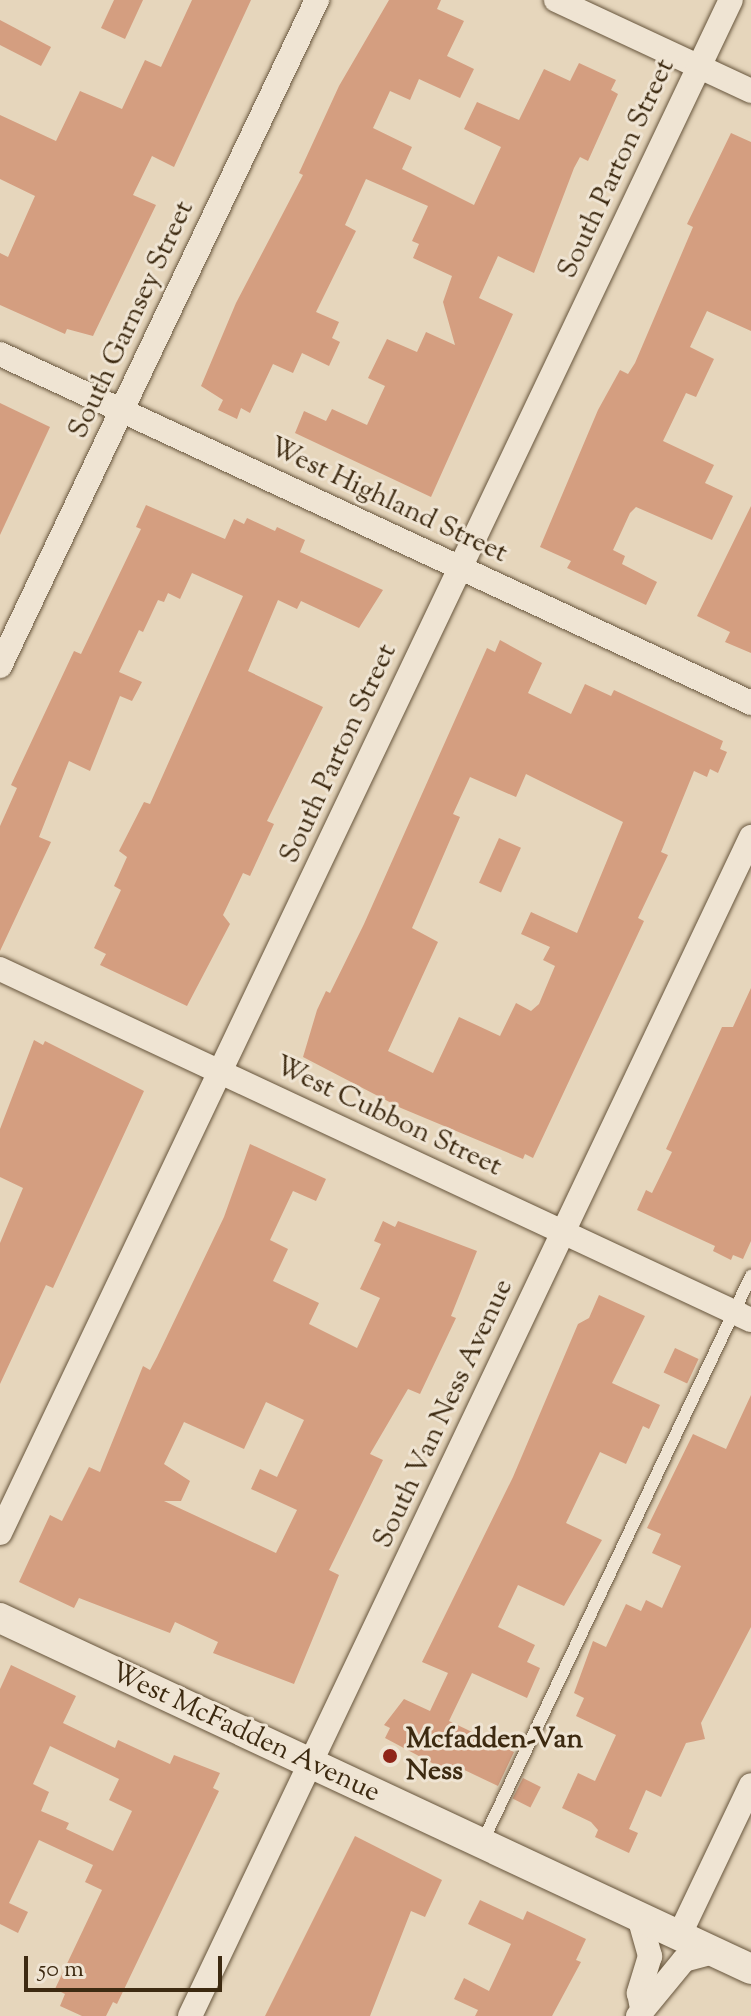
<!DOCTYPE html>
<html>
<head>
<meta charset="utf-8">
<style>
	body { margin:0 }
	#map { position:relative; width:751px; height:2016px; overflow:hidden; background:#e6d6bc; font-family:"Sorts Mill Goudy",serif }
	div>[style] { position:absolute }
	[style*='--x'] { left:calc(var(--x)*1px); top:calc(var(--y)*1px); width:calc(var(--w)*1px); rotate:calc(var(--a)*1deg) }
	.building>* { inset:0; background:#d49e80; transform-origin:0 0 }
	.roads { filter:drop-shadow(0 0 2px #67553c) drop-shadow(0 0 2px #67553c) }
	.service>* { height:12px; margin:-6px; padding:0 6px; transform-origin:6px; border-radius:6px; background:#efe4d3 }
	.minor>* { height:24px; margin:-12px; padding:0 12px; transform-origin:12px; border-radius:12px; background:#efe4d3 }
	.tertiary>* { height:30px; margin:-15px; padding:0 15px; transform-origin:15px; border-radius:15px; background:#efe4d3 }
	.dots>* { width:22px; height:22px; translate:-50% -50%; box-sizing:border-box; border:4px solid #efe4d3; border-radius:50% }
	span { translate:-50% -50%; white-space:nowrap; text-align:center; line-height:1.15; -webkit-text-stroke:6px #efe4d3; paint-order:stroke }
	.street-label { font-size:28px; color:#3d2a11 }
	.poi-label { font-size:28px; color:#3d2a11; font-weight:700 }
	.left { translate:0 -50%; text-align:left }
	.scale { position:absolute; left:24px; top:1956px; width:198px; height:36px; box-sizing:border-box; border:4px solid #3d2a11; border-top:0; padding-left:10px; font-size:24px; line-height:28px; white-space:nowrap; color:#3d2a11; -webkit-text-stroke:6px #efe4d3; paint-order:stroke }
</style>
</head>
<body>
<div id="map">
	<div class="building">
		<i style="clip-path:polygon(114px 0,143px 0,125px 39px,101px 28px)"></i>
		<i style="clip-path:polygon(192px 0,251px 0,174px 167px,152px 156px,133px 195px,156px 205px,93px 336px,67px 329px,65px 334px,0 305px,0 253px,8px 257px,35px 196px,0 179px,0 115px,56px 141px,80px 91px,122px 109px,145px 60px,161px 67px)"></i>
		<i style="clip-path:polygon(389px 0,441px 0,437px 9px,464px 21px,447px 56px,474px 69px,460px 98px,419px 79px,410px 100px,390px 91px,373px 128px,412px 147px,402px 169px,474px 205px,501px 147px,464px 129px,477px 102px,519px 120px,544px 69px,570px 81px,579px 63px,616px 80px,611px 90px,618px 94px,588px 161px,580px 157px,574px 168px,534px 273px,498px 256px,479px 298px,513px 314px,431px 497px,295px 433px,304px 411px,326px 421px,332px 409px,367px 425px,385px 386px,368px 378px,387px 339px,417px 352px,426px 332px,455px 345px,443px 302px,452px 276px,413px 258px,419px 244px,412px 241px,428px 206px,366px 179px,345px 225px,356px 231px,316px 312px,339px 322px,332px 338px,340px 342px,329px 366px,302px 353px,293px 373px,273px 364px,250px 413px,241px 408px,237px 419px,218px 410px,223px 400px,201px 386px,236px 303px,303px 175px,299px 173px,339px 86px)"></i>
		<i style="clip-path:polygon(0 20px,51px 47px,41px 66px,0 45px)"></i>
		<i style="clip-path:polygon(731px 133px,751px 142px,751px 331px,707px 311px,690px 347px,714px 359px,696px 397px,686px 393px,663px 441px,714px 465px,705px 483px,733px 496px,712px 540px,636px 507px,630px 513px,613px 550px,625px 556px,622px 564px,657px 582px,646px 605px,567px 568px,571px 561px,540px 547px,598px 410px,620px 370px,628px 374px,635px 363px,693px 227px,687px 224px)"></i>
		<i style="clip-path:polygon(0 403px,50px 427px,0 535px)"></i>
		<i style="clip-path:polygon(146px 505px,225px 539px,234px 519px,244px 524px,247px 518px,275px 531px,277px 527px,305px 540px,300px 552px,383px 590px,359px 628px,301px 601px,297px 609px,278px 600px,248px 671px,323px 707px,267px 821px,274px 824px,250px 876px,243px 873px,223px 915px,230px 924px,187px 1006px,100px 965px,106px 954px,94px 948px,121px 890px,114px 886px,127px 857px,119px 851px,144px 802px,150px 804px,243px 596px,192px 573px,180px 599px,168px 593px,164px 602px,158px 600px,143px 632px,139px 630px,119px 672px,142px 682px,132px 701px,120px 696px,90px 771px,69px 761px,39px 837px,51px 842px,0 951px,0 826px,17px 788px,11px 785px,74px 651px,81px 654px,141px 529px,136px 527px)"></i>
		<i style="clip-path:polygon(751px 506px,751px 653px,725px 642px,730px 632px,697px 616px)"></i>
		<i style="clip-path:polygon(evenodd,500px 640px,542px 663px,528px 693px,571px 714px,585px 684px,611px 696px,614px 690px,723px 741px,720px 749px,727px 752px,718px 773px,710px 769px,707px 777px,694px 771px,661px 852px,668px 855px,638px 918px,644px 921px,533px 1158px,525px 1154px,523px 1159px,401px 1108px,303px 1057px,317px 1010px,326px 991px,330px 993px,364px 924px,487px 648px,495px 652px,500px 640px,526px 774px,623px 822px,577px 933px,531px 912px,521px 934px,550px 947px,543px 960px,555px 966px,539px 1004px,531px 1011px,516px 1003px,500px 1036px,459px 1017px,433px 1073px,388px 1051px,438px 942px,412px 928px,460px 817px,453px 814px,470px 777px,516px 797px,526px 774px)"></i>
		<i style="left:499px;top:838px;width:24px;height:49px;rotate:24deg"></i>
		<i style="clip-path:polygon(751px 988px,751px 1241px,743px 1259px,733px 1255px,731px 1260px,713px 1251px,715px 1246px,637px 1210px,646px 1190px,652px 1193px,672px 1152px,666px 1149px,722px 1027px,733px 1027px)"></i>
		<i style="clip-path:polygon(34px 1040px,43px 1045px,45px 1041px,144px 1091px,53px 1288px,46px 1285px,0 1384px,0 1243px,23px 1188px,0 1177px,0 1129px)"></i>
		<i style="clip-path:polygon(evenodd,250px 1144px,326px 1179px,316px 1201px,293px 1191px,270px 1240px,288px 1249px,273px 1281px,319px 1303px,309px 1324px,357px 1348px,380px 1298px,360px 1289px,381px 1244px,374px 1241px,383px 1221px,395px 1227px,398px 1221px,477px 1251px,451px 1316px,456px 1318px,420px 1394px,408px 1389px,370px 1454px,383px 1460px,329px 1570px,339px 1575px,294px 1684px,213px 1653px,218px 1642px,175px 1622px,170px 1633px,79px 1598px,74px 1608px,19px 1582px,50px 1515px,62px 1521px,89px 1467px,100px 1472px,143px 1366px,150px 1370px,157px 1357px,224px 1217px,250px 1144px,266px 1402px,304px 1420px,277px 1477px,260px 1469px,251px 1489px,297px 1510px,276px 1553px,164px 1501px,181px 1501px,190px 1481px,164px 1464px,184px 1422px,244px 1449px,266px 1402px)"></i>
		<i style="clip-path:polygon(599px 1295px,645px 1316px,612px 1383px,660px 1405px,649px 1429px,643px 1426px,626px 1464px,600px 1452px,587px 1479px,566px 1523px,602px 1540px,564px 1606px,518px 1585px,498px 1627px,535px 1645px,527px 1662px,540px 1668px,527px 1698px,472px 1673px,449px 1721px,514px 1752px,498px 1786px,456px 1766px,453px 1773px,432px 1763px,385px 1738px,390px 1728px,384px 1725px,404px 1699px,430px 1711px,448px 1673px,422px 1662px,513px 1477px,578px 1324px,589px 1318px)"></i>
		<i style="left:675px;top:1348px;width:26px;height:27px;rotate:25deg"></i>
		<i style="clip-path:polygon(751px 1395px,751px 1627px,701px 1723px,705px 1739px,686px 1743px,661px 1797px,646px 1790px,629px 1829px,638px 1833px,629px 1853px,595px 1837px,598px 1830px,591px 1822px,562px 1808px,578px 1773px,595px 1781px,616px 1735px,576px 1716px,584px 1698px,574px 1693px,593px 1641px,606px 1647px,626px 1604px,641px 1611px,646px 1600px,662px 1608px,681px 1566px,652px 1553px,661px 1534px,647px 1528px,693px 1434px,726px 1449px)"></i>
		<i style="clip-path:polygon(evenodd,11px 1665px,76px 1696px,63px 1723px,115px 1748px,118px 1740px,170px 1764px,174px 1755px,220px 1773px,213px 1788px,219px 1791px,117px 2004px,113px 2002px,106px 2016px,82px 2016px,60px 2006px,65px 1994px,55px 1989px,102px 1890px,85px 1882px,93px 1865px,39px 1840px,9px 1903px,28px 1912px,18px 1933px,0 1924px,0 1689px,11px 1665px,50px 1746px,119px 1779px,109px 1800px,132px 1811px,113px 1851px,66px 1829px,69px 1823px,41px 1811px,49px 1792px,33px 1784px,50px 1746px)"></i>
		<i style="left:523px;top:1778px;width:20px;height:23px;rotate:27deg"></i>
		<i style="clip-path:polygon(355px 1836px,442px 1880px,425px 1917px,411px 1911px,370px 2016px,265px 2016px)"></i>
		<i style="clip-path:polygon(480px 1900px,523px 1920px,527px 1911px,586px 1939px,576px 1960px,581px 1962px,552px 2016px,475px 2016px,478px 2010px,454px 1999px,464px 1978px,489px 1991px,511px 1944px,468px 1924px)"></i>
	</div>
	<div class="roads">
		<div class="service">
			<i style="--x:482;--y:1843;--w:628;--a:-64.62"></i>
		</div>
		<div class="minor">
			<i style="--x:556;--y:0;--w:215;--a:25"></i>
			<i style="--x:0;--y:354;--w:828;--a:24.92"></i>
			<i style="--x:0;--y:666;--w:738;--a:-64.55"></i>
			<i style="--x:0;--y:969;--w:829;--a:25.05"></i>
			<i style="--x:0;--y:1533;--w:1698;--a:-64.51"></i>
			<i style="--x:639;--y:1917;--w:41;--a:74.2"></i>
			<i style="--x:650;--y:1956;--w:39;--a:107"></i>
			<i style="--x:639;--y:1993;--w:15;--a:79"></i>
			<i style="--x:679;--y:1936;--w:167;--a:-64.5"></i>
			<i style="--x:190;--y:2016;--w:1306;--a:-64.55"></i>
			<i style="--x:638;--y:2016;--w:72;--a:-50.6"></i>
			<i style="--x:684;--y:1960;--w:30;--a:-15"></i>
		</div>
		<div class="tertiary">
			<i style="--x:0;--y:1618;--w:829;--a:25.05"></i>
		</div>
	</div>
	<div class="dots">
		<i style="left:390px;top:1756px;background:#8f2418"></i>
	</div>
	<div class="street-label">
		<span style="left:617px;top:169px;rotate:-65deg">South Parton Street</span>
		<span style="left:132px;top:320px;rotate:-65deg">South Garnsey Street</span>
		<span style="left:388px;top:501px;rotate:25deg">West Highland Street</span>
		<span style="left:339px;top:754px;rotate:-65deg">South Parton Street</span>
		<span style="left:388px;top:1117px;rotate:25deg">West Cubbon Street</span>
		<span style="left:444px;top:1414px;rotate:-65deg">South Van Ness Avenue</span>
		<span style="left:245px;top:1733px;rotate:25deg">West McFadden Avenue</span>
	</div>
	<div class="poi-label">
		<span class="left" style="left:406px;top:1756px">Mcfadden-Van<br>Ness</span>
	</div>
	<div class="scale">50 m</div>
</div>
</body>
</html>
